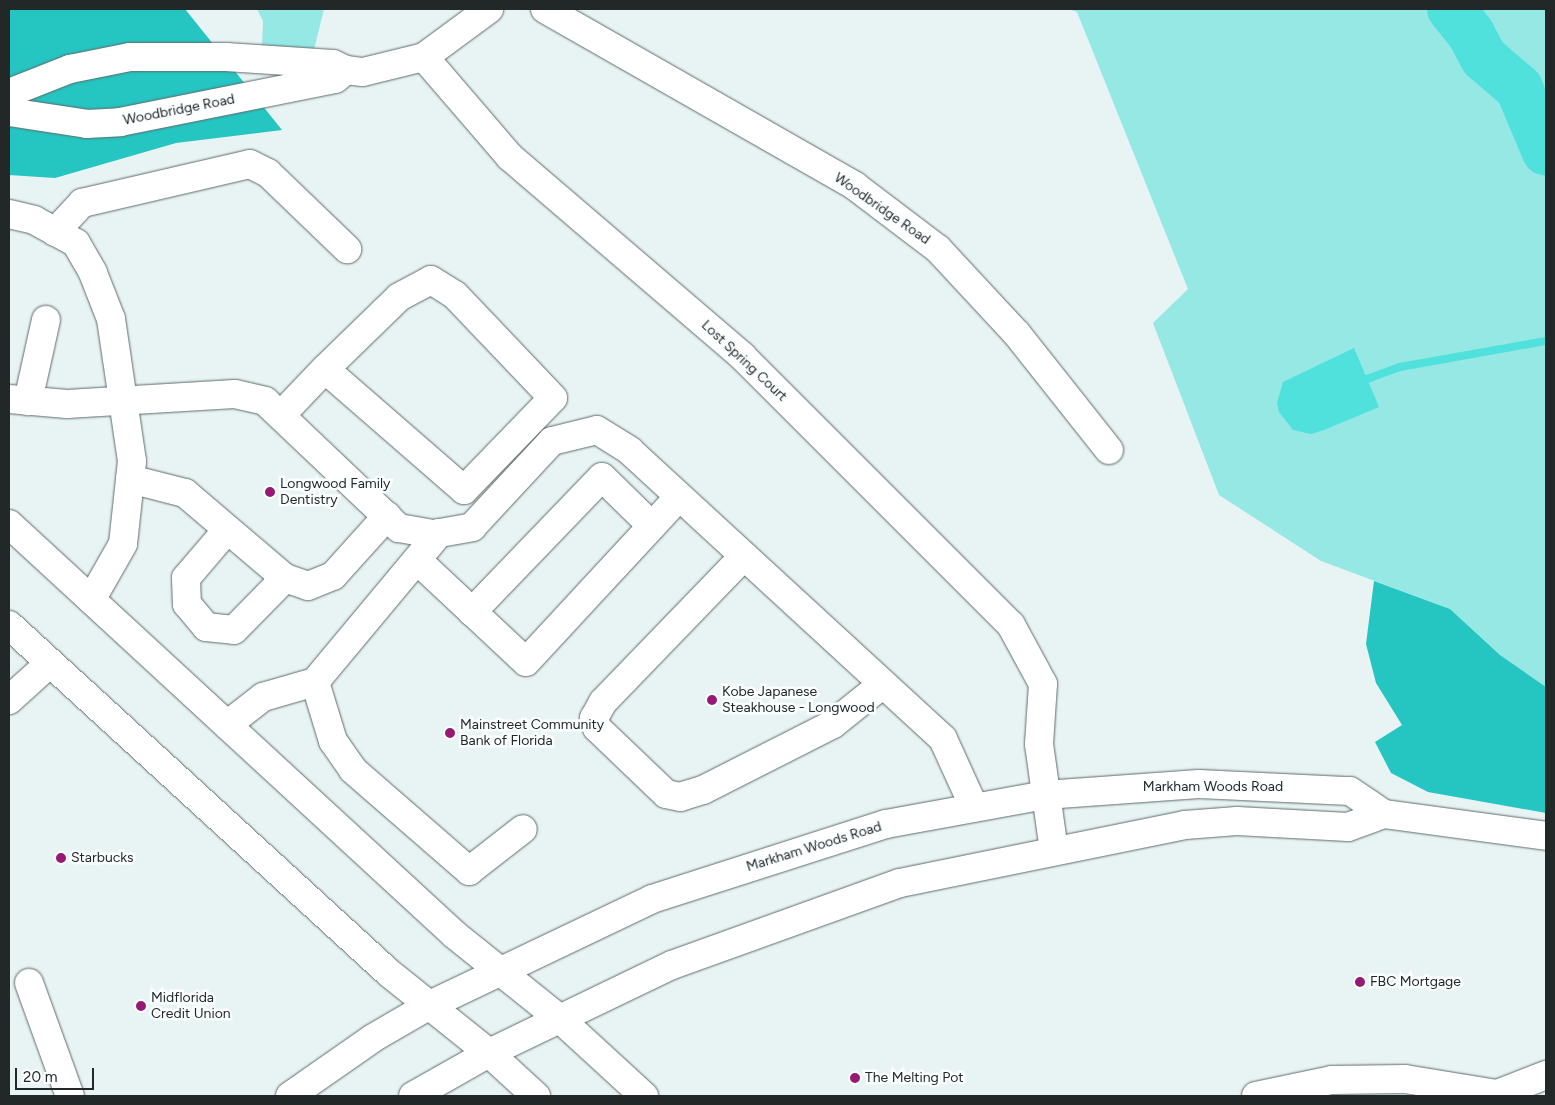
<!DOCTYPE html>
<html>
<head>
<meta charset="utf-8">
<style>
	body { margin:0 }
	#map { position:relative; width:1555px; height:1105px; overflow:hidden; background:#e7f4f3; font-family:Figtree,sans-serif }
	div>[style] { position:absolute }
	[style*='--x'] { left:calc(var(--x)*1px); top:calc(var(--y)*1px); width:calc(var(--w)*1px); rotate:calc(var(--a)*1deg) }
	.green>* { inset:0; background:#95e8e4 }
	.forest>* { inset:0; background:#25c5c1 }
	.water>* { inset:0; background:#50e1dd }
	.stream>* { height:8px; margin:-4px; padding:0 4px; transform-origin:4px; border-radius:4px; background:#50e1dd }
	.river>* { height:48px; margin:-24px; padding:0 24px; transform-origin:24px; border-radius:24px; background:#50e1dd }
	.roads { filter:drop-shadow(0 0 1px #5f6a69) drop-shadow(0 0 1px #5f6a69) }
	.minor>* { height:28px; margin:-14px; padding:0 14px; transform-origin:14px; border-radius:14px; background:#fff }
	.major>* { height:28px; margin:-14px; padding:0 14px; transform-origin:14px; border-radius:14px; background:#fff }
	.dots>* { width:14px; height:14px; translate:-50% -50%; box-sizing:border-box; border:2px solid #fcffff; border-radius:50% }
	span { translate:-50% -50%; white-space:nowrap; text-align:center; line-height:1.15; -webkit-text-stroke:5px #fcffff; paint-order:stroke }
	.street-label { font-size:14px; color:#222727 }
	.poi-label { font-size:14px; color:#222727 }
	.left { translate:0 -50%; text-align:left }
	.frame { position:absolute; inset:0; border:10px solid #222727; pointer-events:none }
	.scale { position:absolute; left:15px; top:1068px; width:79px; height:22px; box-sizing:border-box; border:2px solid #222727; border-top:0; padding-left:6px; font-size:15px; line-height:18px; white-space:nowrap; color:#222727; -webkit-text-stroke:4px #fcffff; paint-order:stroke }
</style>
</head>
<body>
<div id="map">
	<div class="green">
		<i style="clip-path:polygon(257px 9px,324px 9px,314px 50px,262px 48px,263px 21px)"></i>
		<i style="clip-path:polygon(1069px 9px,1546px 9px,1546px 687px,1500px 655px,1450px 609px,1321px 561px,1219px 495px,1153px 323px,1188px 289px,1077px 12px)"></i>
	</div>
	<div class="forest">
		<i style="clip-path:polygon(9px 9px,185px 9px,282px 130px,176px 143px,55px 178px,9px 175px)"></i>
		<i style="clip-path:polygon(1374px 581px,1450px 609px,1500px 655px,1546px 687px,1546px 813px,1428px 792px,1391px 773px,1375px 742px,1402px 725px,1376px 683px,1366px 644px)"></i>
	</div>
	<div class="water">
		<i style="clip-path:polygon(1354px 348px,1379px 407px,1324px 430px,1311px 434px,1293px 430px,1279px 412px,1277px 403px,1283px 382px)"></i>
	</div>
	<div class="stream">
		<i style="--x:1367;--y:379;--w:35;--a:-20"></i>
		<i style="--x:1400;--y:367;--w:148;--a:-10.1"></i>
	</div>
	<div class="river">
		<i style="--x:1451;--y:9;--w:32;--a:51"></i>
		<i style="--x:1471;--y:34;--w:27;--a:62"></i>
		<i style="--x:1484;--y:58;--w:46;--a:40.6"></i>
		<i style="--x:1519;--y:88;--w:69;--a:67.1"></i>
	</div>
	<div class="roads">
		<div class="minor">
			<i style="--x:545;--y:9;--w:357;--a:29.7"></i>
			<i style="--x:855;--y:186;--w:104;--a:37.2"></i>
			<i style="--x:938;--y:249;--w:116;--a:47.1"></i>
			<i style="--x:1017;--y:334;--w:148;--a:51.6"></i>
			<i style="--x:424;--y:57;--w:132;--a:49.3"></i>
			<i style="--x:510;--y:157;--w:306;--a:40.6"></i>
			<i style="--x:742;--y:356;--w:380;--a:45"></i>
			<i style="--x:1011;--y:625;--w:67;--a:61.5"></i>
			<i style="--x:1043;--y:684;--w:60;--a:93.8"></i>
			<i style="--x:1039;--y:744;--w:108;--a:82"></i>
			<i style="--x:9;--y:93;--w:66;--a:-21.5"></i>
			<i style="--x:70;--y:69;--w:61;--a:-11.3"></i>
			<i style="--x:130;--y:57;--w:96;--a:0"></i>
			<i style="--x:226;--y:57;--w:107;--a:3.7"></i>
			<i style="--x:333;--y:64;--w:14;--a:25"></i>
			<i style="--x:346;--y:70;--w:17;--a:7"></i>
			<i style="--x:363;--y:72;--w:63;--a:-13.8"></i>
			<i style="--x:424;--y:57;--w:81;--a:-36.4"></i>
			<i style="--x:9;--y:112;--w:79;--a:8.7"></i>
			<i style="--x:87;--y:124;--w:33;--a:-3"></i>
			<i style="--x:120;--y:122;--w:219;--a:-11.3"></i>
			<i style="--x:335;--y:79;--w:14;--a:-39"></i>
			<i style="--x:9;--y:214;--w:26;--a:13"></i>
			<i style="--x:34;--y:220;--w:48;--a:28.7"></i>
			<i style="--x:76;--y:243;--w:34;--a:60"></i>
			<i style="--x:93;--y:273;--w:49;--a:68.6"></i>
			<i style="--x:111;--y:319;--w:144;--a:81.6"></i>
			<i style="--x:132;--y:461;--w:83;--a:96.2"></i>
			<i style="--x:123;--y:544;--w:64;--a:119.7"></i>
			<i style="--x:55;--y:232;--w:40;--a:-47"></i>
			<i style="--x:82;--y:203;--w:172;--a:-13.1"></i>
			<i style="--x:250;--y:164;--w:20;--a:27"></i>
			<i style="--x:268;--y:173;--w:110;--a:43.9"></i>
			<i style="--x:9;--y:399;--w:58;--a:4.9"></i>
			<i style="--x:67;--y:404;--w:168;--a:-3.4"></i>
			<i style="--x:235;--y:394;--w:31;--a:13"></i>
			<i style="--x:265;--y:401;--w:185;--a:43.5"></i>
			<i style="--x:399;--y:528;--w:36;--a:10"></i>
			<i style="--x:434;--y:534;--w:39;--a:-10"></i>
			<i style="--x:472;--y:527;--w:117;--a:-47.1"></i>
			<i style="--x:552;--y:441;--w:46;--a:-13.7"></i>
			<i style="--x:597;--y:430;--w:39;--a:32"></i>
			<i style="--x:630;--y:451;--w:425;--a:42.6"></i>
			<i style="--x:943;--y:739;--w:75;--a:65.5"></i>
			<i style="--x:28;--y:401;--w:83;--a:-77.5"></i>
			<i style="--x:282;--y:414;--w:62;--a:-46.3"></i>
			<i style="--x:325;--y:369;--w:103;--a:-44.2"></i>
			<i style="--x:399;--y:297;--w:36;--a:-28"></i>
			<i style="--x:431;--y:280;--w:28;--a:32"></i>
			<i style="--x:455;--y:295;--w:142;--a:46.4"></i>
			<i style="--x:553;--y:398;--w:128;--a:134.1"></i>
			<i style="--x:464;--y:490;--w:184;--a:-139"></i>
			<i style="--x:130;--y:479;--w:57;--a:14.3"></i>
			<i style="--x:185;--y:493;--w:131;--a:40.4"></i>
			<i style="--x:285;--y:578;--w:24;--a:19"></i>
			<i style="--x:308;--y:586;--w:27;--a:-22"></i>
			<i style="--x:333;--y:576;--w:81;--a:-48"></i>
			<i style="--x:227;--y:530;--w:63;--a:130.5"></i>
			<i style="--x:186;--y:578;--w:26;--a:88"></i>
			<i style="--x:187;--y:604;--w:30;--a:50"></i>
			<i style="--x:206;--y:627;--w:28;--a:6"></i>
			<i style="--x:234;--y:630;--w:73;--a:-45.6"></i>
			<i style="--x:439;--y:533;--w:194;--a:129.8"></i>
			<i style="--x:315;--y:682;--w:62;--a:73"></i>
			<i style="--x:333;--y:741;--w:35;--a:55"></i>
			<i style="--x:353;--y:770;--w:154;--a:41"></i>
			<i style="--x:469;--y:871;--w:68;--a:-37.9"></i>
			<i style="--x:744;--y:556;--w:203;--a:134"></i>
			<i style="--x:603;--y:702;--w:18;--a:119"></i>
			<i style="--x:594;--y:718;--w:10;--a:73"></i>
			<i style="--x:597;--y:728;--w:95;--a:43.7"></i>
			<i style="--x:666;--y:794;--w:14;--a:12"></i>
			<i style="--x:680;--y:797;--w:24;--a:-17"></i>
			<i style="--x:703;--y:790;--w:146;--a:-26.9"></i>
			<i style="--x:833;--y:724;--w:64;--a:-38.7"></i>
			<i style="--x:417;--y:560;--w:149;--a:43.1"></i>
			<i style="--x:526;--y:662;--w:225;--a:-47.2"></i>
			<i style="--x:472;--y:612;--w:187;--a:-46.1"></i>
			<i style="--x:602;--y:477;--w:70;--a:44.4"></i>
			<i style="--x:9;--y:700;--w:55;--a:-42.1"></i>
			<i style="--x:227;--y:725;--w:46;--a:-37.9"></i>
			<i style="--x:263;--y:697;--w:54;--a:-16.1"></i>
			<i style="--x:29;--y:983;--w:120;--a:70.1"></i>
			<i style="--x:1256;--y:1096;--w:78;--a:-11.9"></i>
			<i style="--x:1332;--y:1080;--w:73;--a:-0.8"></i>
			<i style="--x:1405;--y:1079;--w:93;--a:9.3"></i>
			<i style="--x:1497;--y:1094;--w:53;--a:-21.2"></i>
		</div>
		<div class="major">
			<i style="--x:9;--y:524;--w:606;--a:42.66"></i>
			<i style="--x:455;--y:935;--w:134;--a:38.7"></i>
			<i style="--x:560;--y:1019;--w:114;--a:42.5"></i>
			<i style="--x:9;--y:625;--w:515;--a:42.48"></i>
			<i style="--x:389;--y:973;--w:128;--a:38.7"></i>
			<i style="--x:489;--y:1053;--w:64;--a:42.5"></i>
			<i style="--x:290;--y:1096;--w:101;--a:-34.9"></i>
			<i style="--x:373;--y:1038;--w:66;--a:-30.1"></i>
			<i style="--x:430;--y:1005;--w:246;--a:-25.5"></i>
			<i style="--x:652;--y:899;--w:246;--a:-17.8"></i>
			<i style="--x:886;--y:824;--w:162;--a:-10.3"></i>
			<i style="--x:1045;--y:795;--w:154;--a:-4.1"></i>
			<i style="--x:1199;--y:784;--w:151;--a:2.7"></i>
			<i style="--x:1350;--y:791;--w:41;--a:34.1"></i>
			<i style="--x:413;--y:1096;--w:87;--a:-29.5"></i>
			<i style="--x:489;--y:1053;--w:203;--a:-25.7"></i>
			<i style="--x:672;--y:965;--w:242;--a:-19.8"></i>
			<i style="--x:900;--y:883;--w:291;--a:-11.5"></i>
			<i style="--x:1185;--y:825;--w:52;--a:-4.4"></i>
			<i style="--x:1237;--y:821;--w:111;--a:3.1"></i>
			<i style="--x:1348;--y:827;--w:38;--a:-20"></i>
			<i style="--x:1384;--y:814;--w:163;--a:7.7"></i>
		</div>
	</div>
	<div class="dots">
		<i style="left:270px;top:492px;background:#961a74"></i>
		<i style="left:712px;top:700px;background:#961a74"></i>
		<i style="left:450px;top:733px;background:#961a74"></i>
		<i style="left:61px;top:858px;background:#961a74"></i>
		<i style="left:1360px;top:982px;background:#961a74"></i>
		<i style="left:141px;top:1006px;background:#961a74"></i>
		<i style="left:855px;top:1078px;background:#961a74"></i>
	</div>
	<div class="street-label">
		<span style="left:179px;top:110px;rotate:-11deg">Woodbridge Road</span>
		<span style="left:882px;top:209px;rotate:35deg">Woodbridge Road</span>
		<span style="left:744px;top:361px;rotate:43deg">Lost Spring Court</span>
		<span style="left:1213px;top:787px">Markham Woods Road</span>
		<span style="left:814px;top:847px;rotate:-17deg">Markham Woods Road</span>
	</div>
	<div class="poi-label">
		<span class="left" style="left:280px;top:492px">Longwood Family<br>Dentistry</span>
		<span class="left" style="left:722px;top:700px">Kobe Japanese<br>Steakhouse - Longwood</span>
		<span class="left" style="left:460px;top:733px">Mainstreet Community<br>Bank of Florida</span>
		<span class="left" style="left:71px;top:858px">Starbucks</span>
		<span class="left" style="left:1370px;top:982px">FBC Mortgage</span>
		<span class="left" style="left:151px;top:1006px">Midflorida<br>Credit Union</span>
		<span class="left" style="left:865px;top:1078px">The Melting Pot</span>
	</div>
	<div class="frame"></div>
	<div class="scale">20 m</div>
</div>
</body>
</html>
